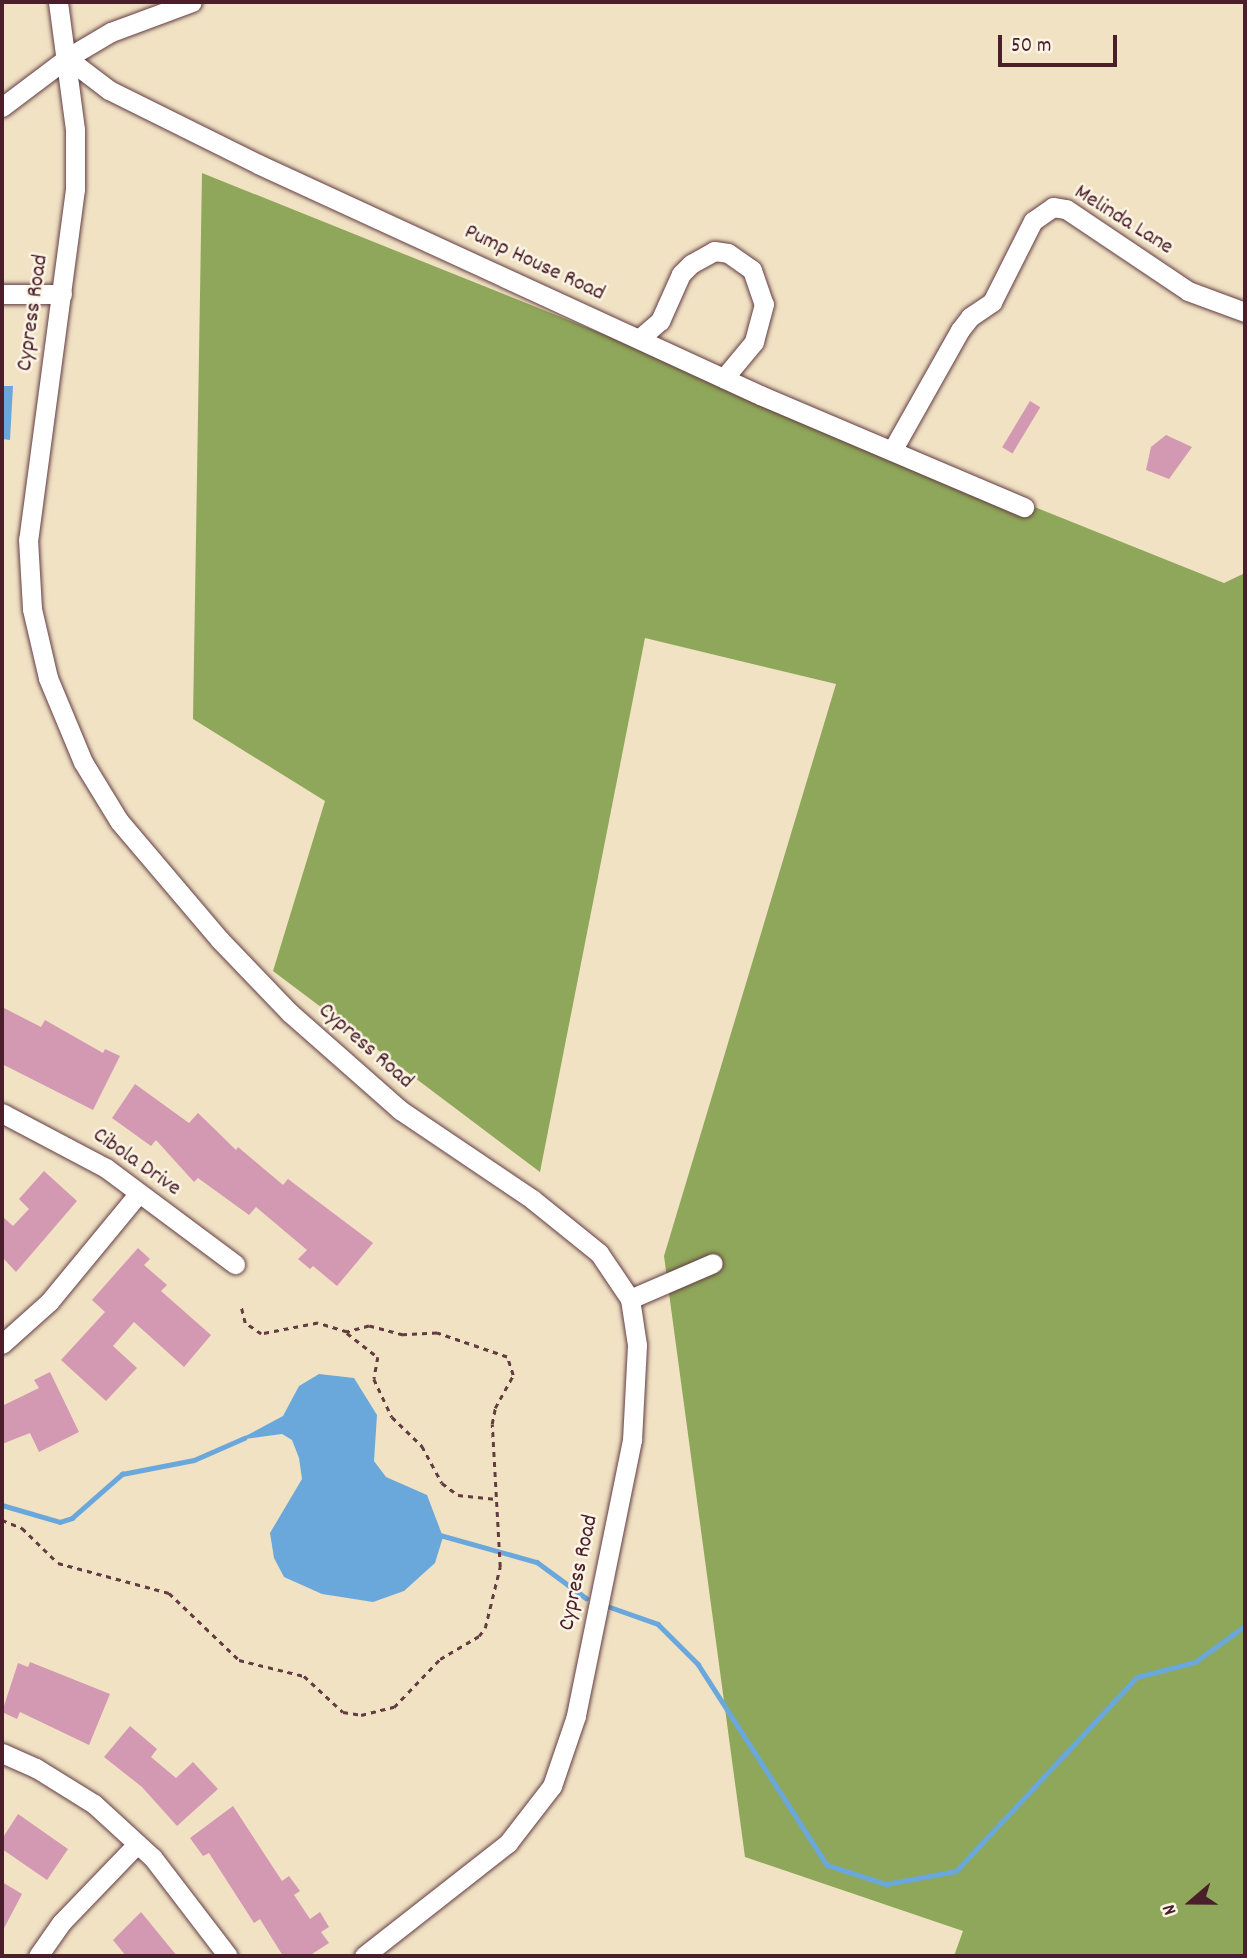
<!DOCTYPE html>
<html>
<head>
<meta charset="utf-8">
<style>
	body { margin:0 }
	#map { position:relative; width:1247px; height:1958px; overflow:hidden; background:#f1e2c4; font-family:Dekko,sans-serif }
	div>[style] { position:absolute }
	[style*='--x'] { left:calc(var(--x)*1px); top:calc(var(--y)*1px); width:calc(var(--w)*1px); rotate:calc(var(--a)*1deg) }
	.forest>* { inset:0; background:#8fa75a }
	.water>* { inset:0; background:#6aa8dc }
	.stream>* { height:4.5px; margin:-2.25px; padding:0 2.25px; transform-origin:2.25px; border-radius:2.25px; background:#6aa8dc }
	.building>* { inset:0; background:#d398b2; transform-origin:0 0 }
	.path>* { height:2.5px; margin-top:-1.25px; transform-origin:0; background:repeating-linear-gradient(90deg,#633c42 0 5px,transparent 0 10px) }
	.roads { filter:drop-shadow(0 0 2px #633c42) drop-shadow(0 0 2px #633c42) }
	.minor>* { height:19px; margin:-9.5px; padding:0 9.5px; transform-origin:9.5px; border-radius:9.5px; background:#fff }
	span { translate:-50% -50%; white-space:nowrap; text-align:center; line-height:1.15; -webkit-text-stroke:5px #fcf5e5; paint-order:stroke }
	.street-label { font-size:23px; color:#4a1f2b }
	.frame { position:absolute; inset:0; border:4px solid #4a1f2b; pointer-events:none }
	.north { position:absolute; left:1156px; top:1867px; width:70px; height:70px; -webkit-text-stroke:5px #fcf5e5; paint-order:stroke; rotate:250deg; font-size:19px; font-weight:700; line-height:28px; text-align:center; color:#4a1f2b }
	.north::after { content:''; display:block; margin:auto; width:24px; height:32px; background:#4a1f2b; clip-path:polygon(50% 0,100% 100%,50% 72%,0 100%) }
	.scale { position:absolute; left:998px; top:35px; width:119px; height:32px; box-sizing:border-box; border:4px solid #4a1f2b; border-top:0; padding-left:9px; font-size:21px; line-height:24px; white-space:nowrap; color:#4a1f2b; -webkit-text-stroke:5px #fcf5e5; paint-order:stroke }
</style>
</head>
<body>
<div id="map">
	<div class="forest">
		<i style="clip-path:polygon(202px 173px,1224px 583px,1245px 573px,1245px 1956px,954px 1956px,963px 1931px,745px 1857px,664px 1256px,836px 684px,645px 638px,540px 1172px,273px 971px,325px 801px,193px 719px)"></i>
	</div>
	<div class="water">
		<i style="clip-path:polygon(2px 386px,13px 386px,10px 440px,2px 439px)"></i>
		<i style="clip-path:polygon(319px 1374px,354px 1378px,377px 1415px,374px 1461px,386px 1477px,427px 1495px,443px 1537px,435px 1563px,404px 1591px,373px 1602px,322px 1594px,284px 1577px,274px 1558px,270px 1533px,302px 1479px,299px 1458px,292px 1440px,282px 1434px,238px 1440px,283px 1416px,299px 1386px)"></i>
	</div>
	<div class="stream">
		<i style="--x:2;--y:1505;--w:60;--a:16.3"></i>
		<i style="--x:60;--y:1522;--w:13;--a:-18"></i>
		<i style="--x:72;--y:1518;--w:67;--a:-41.3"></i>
		<i style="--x:122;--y:1474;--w:73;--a:-11"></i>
		<i style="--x:194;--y:1460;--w:55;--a:-23.7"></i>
		<i style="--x:440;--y:1535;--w:101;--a:15.6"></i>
		<i style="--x:537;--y:1562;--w:61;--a:36.3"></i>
		<i style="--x:610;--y:1607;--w:51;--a:19.5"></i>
		<i style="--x:658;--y:1624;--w:57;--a:45"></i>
		<i style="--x:698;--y:1664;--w:239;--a:57.3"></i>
		<i style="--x:827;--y:1865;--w:62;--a:17.9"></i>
		<i style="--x:886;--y:1884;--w:71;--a:-10.5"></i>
		<i style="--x:956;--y:1871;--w:265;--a:-47"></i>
		<i style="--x:1137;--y:1677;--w:60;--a:-14.5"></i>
		<i style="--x:1195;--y:1662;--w:62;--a:-35.8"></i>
	</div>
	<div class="building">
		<i style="left:1030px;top:401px;width:12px;height:54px;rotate:31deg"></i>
		<i style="clip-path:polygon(1166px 435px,1192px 447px,1169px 479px,1146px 470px,1151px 447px)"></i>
		<i style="clip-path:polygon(2px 1007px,41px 1027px,45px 1020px,103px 1053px,105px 1049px,120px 1056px,93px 1110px,2px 1064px)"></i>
		<i style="clip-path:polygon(135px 1084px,189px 1123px,198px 1113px,236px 1150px,238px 1147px,283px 1185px,288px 1179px,373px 1243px,337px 1286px,313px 1266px,310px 1269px,298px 1259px,307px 1250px,256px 1207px,249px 1215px,198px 1178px,194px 1182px,156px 1140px,151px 1146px,112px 1118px)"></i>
		<i style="clip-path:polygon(44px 1171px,77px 1201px,16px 1272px,2px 1257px,2px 1216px,13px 1226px,29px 1209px,19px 1199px)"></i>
		<i style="clip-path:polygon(138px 1248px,150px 1259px,144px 1265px,167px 1285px,161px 1291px,211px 1335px,184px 1367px,134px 1322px,113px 1346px,137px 1368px,106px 1401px,61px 1360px,105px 1312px,92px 1300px)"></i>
		<i style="clip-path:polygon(50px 1372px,79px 1432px,39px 1452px,30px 1433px,2px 1444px,2px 1406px,39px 1388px,34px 1380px)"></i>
		<i style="clip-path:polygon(30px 1662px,110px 1694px,89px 1745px,20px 1712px,17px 1719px,2px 1712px,18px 1663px,28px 1667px)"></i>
		<i style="clip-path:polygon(130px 1726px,157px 1749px,151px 1757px,176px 1778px,193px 1762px,218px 1789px,177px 1826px,142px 1787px,104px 1757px)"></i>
		<i style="clip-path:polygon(233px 1806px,282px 1881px,289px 1876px,300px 1891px,294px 1895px,310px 1919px,320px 1912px,329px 1927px,321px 1932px,329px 1943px,309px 1956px,283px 1956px,260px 1919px,254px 1923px,209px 1853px,203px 1856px,190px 1838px)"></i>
		<i style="clip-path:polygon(18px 1814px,68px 1849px,47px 1880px,2px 1849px,2px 1839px)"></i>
		<i style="clip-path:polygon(2px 1882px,22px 1894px,2px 1932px)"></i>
		<i style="clip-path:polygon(141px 1912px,177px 1956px,126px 1956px,113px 1940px)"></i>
	</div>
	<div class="path">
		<i style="--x:347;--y:1333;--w:39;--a:38"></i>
		<i style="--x:378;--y:1357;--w:22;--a:100"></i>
		<i style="--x:374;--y:1379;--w:42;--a:64.7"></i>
		<i style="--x:392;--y:1417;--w:42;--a:44"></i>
		<i style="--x:422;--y:1446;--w:42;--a:61.6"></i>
		<i style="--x:442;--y:1483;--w:20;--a:37"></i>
		<i style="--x:458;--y:1495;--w:36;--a:6"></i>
		<i style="--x:2;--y:1520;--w:22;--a:22"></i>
		<i style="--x:22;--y:1528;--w:50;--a:44.2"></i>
		<i style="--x:58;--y:1563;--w:115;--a:15.1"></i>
		<i style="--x:169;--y:1593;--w:97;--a:43.7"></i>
		<i style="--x:239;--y:1660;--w:67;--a:13.8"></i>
		<i style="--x:304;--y:1676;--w:53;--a:42.7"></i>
		<i style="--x:343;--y:1712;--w:18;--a:9"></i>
		<i style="--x:361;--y:1715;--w:34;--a:-14"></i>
		<i style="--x:394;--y:1707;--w:66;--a:-46.2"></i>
		<i style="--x:440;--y:1659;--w:45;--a:-30.5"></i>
		<i style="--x:479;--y:1636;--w:10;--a:-53"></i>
		<i style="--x:485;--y:1628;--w:63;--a:-76.2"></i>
		<i style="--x:500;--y:1567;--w:143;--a:-93.2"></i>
		<i style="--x:492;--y:1424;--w:16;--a:-79"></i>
		<i style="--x:495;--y:1408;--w:38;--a:-61"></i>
		<i style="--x:513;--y:1375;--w:19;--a:-108"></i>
		<i style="--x:507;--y:1357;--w:74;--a:-161.1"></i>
		<i style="--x:437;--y:1333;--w:34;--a:177"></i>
		<i style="--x:403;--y:1335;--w:35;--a:-165"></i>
		<i style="--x:369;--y:1326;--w:23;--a:165"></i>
		<i style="--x:347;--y:1332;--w:30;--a:-163"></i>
		<i style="--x:318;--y:1323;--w:58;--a:169.1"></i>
		<i style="--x:261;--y:1334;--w:19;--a:-145"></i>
		<i style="--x:245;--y:1323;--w:16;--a:-104"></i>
		<i style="--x:2;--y:1638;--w:28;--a:90"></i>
	</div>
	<div class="roads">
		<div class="minor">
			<i style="--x:58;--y:2;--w:129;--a:82.4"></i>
			<i style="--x:75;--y:130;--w:59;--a:90"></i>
			<i style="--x:75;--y:189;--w:353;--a:97.6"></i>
			<i style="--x:28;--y:539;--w:70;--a:86.7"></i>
			<i style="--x:32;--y:609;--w:71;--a:76.9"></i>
			<i style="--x:48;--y:678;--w:91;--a:67.4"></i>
			<i style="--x:83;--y:762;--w:69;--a:58.6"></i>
			<i style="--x:119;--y:821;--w:156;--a:49.7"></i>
			<i style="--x:220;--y:940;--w:101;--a:46.2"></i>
			<i style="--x:290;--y:1013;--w:147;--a:41.4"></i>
			<i style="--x:400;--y:1110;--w:159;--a:34"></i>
			<i style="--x:532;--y:1199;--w:86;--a:38.9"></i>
			<i style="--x:599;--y:1253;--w:55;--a:56"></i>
			<i style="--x:630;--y:1299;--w:47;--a:81.3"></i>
			<i style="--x:637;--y:1345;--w:95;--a:93"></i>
			<i style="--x:632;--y:1440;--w:282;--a:101.5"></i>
			<i style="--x:576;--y:1716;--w:74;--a:108.9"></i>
			<i style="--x:552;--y:1786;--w:72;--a:127.7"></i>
			<i style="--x:508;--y:1843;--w:183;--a:141.9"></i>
			<i style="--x:67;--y:58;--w:53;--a:37.3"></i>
			<i style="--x:109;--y:90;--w:166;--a:26.4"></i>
			<i style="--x:258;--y:164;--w:553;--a:24.71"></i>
			<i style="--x:760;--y:395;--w:287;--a:23"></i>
			<i style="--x:2;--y:107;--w:81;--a:-37"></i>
			<i style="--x:67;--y:58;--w:51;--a:-30.6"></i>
			<i style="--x:111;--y:32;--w:86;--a:-20.3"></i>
			<i style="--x:2;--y:294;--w:60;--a:0"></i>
			<i style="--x:639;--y:339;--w:28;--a:-41"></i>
			<i style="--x:660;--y:321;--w:51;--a:-65.9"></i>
			<i style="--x:681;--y:274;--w:14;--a:-45"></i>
			<i style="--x:691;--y:264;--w:26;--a:-29"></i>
			<i style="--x:714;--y:251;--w:14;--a:8"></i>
			<i style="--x:728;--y:253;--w:29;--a:35"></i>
			<i style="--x:752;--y:270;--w:36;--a:71"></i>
			<i style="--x:764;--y:304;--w:39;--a:105"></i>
			<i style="--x:754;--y:342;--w:47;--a:129.8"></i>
			<i style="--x:893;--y:449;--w:137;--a:-60.6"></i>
			<i style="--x:960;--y:330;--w:16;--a:-52"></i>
			<i style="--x:970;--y:317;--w:27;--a:-34"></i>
			<i style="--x:992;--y:302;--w:91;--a:-63.2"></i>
			<i style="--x:1033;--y:221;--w:24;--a:-35"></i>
			<i style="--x:1053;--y:207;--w:13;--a:9"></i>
			<i style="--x:1066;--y:209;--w:147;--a:33.9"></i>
			<i style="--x:1188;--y:291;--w:61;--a:20.2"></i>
			<i style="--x:2;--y:1113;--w:118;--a:27.9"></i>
			<i style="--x:106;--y:1168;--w:161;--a:36.7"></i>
			<i style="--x:630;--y:1299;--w:90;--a:-23.4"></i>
			<i style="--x:2;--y:1344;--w:63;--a:-41.8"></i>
			<i style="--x:49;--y:1302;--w:141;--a:-50.5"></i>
			<i style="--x:2;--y:1753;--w:37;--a:24"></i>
			<i style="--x:36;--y:1768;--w:68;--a:31.8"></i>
			<i style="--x:94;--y:1804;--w:80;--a:42.5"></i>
			<i style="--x:153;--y:1858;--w:123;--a:52.6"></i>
			<i style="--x:38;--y:1956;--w:40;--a:-55.1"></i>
			<i style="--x:61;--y:1923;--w:110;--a:-46.1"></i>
		</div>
	</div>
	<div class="street-label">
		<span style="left:1123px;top:221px;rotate:32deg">Melinda Lane</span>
		<span style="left:534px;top:264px;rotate:25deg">Pump House Road</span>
		<span style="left:34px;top:313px;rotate:-82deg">Cypress Road</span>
		<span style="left:365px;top:1047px;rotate:41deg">Cypress Road</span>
		<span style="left:136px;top:1163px;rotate:35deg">Cibola Drive</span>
		<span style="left:580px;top:1573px;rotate:-78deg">Cypress Road</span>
	</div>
	<div class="frame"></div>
	<div class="north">N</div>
	<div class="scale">50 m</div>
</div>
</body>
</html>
